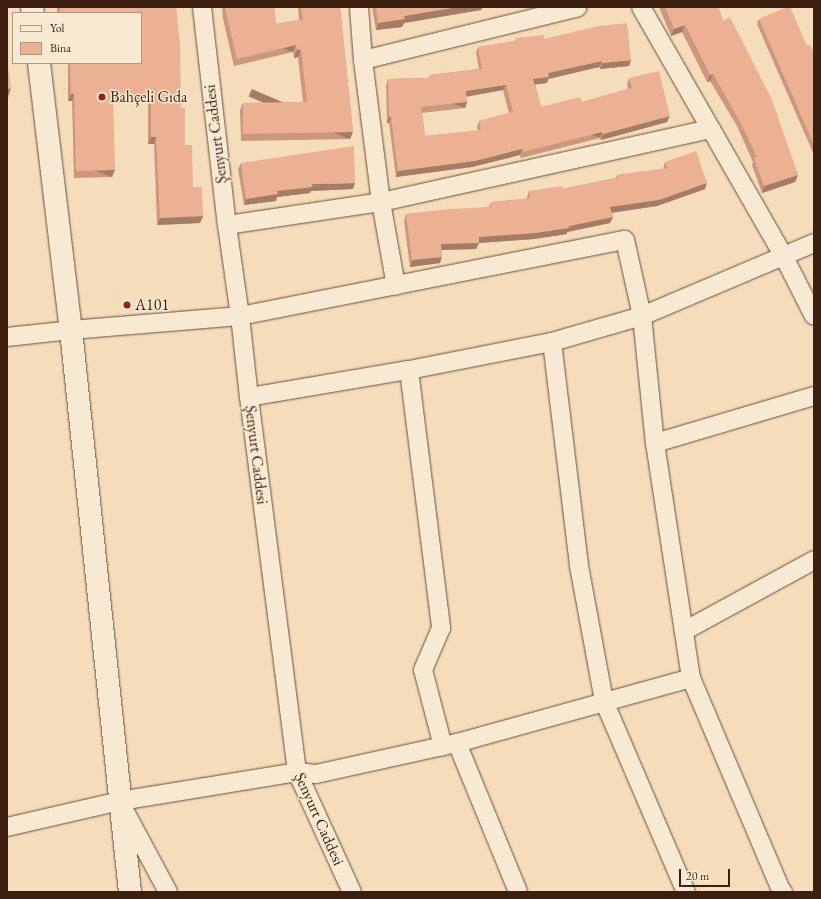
<!DOCTYPE html>
<html>
<head>
<meta charset="utf-8">
<style>
	body { margin:0 }
	#map { position:relative; width:821px; height:899px; overflow:hidden; background:#f5ddbb; font-family:"EB Garamond",serif }
	div>[style] { position:absolute }
	[style*='--x'] { left:calc(var(--x)*1px); top:calc(var(--y)*1px); width:calc(var(--w)*1px); rotate:calc(var(--a)*1deg) }
	.roads { filter:drop-shadow(0 0 1px #6a4e39) drop-shadow(0 0 1px #6a4e39) }
	.street>* { height:18px; margin:-9px; padding:0 9px; transform-origin:9px; border-radius:9px; background:#f8e9d3 }
	.secondary>* { height:22px; margin:-11px; padding:0 11px; transform-origin:11px; border-radius:11px; background:#f8e9d3 }
	.wall>* { inset:0; background:#cb987e }
	.shaded-wall>* { inset:0; background:#a57c66; transform-origin:0 0 }
	.building>* { inset:0; background:#ecb192 }
	.dots>* { width:11px; height:11px; translate:-50% -50%; box-sizing:border-box; border:2px solid #f8e9d3; border-radius:50% }
	span { translate:-50% -50%; white-space:nowrap; text-align:center; line-height:1.15; -webkit-text-stroke:3px #f8e9d3; paint-order:stroke }
	.poi-label { font-size:16px; color:#3c1f0e }
	.left { translate:0 -50%; text-align:left }
	.street-label { font-size:16px; color:#3c1f0e }
	.frame { position:absolute; inset:0; border:8px solid #3c1f0e; pointer-events:none }
	.legend { position:absolute; left:12px; top:12px; width:130px; height:52px; box-sizing:border-box; background:#f8e9d3; border:1px solid #ad9884; margin:0; padding:5px 7px; list-style:none; font-size:12px; color:#3c1f0e }
	.legend li { display:flex; align-items:center; gap:8px; height:20px }
	.legend b { width:20px; border:1px solid #ad9884 }
	.scale { position:absolute; left:679px; top:869px; width:51px; height:18px; box-sizing:border-box; border:2px solid #3c1f0e; border-top:0; padding-left:5px; font-size:12px; line-height:14px; white-space:nowrap; color:#3c1f0e; -webkit-text-stroke:3px #f8e9d3; paint-order:stroke }
</style>
</head>
<body>
<div id="map">
	<div class="roads">
		<div class="street">
			<i style="--x:202;--y:7;--w:219;--a:83.5"></i>
			<i style="--x:227;--y:225;--w:92;--a:81.9"></i>
			<i style="--x:240;--y:316;--w:81;--a:83.7"></i>
			<i style="--x:249;--y:397;--w:378;--a:82.7"></i>
			<i style="--x:297;--y:772;--w:132;--a:65.4"></i>
			<i style="--x:359;--y:7;--w:53;--a:85.7"></i>
			<i style="--x:363;--y:60;--w:143;--a:82.8"></i>
			<i style="--x:381;--y:202;--w:85;--a:79.9"></i>
			<i style="--x:641;--y:7;--w:286;--a:60.2"></i>
			<i style="--x:783;--y:255;--w:68;--a:63.1"></i>
			<i style="--x:363;--y:60;--w:221;--a:-13.8"></i>
			<i style="--x:227;--y:225;--w:156;--a:-8.5"></i>
			<i style="--x:381;--y:202;--w:338;--a:-12.5"></i>
			<i style="--x:7;--y:337;--w:64;--a:-6.2"></i>
			<i style="--x:71;--y:330;--w:170;--a:-4.7"></i>
			<i style="--x:240;--y:316;--w:392;--a:-11.2"></i>
			<i style="--x:625;--y:240;--w:78;--a:77.4"></i>
			<i style="--x:642;--y:316;--w:128;--a:84.2"></i>
			<i style="--x:655;--y:443;--w:238;--a:81.3"></i>
			<i style="--x:691;--y:678;--w:230;--a:67"></i>
			<i style="--x:781;--y:890;--w:3;--a:45"></i>
			<i style="--x:552;--y:342;--w:226;--a:83.1"></i>
			<i style="--x:579;--y:566;--w:137;--a:79.5"></i>
			<i style="--x:604;--y:701;--w:208;--a:66.8"></i>
			<i style="--x:409;--y:370;--w:260;--a:82.9"></i>
			<i style="--x:441;--y:628;--w:46;--a:113.2"></i>
			<i style="--x:423;--y:670;--w:79;--a:75.3"></i>
			<i style="--x:249;--y:397;--w:162;--a:-9.6"></i>
			<i style="--x:409;--y:370;--w:146;--a:-11.1"></i>
			<i style="--x:552;--y:342;--w:94;--a:-16.1"></i>
			<i style="--x:642;--y:316;--w:187;--a:-23"></i>
			<i style="--x:655;--y:443;--w:166;--a:-16.5"></i>
			<i style="--x:684;--y:631;--w:148;--a:-28.6"></i>
			<i style="--x:457;--y:743;--w:161;--a:67.7"></i>
			<i style="--x:123;--y:808;--w:95;--a:61.8"></i>
			<i style="--x:7;--y:827;--w:116;--a:-13"></i>
			<i style="--x:120;--y:801;--w:179;--a:-9.3"></i>
			<i style="--x:297;--y:772;--w:19;--a:6"></i>
			<i style="--x:316;--y:774;--w:144;--a:-12.4"></i>
			<i style="--x:457;--y:743;--w:243;--a:-15.5"></i>
		</div>
		<div class="secondary">
			<i style="--x:32;--y:7;--w:6;--a:81"></i>
			<i style="--x:39;--y:63;--w:269;--a:83.2"></i>
			<i style="--x:71;--y:330;--w:565;--a:84.01"></i>
		</div>
	</div>
	<div class="wall">
		<i style="clip-path:polygon(57px 7px,176px 7px,181px 108px,185px 145px,193px 187px,203px 216px,200px 223px,157px 225px,154px 144px,148px 144px,148px 102px,113px 103px,112px 177px,74px 178px,72px 101px,68px 101px,68px 63px,141px 63px,141px 13px,57px 13px)"></i>
		<i style="clip-path:polygon(222px 7px,274px 7px,276px 24px,299px 20px,298px 7px,340px 7px,353px 132px,350px 139px,241px 141px,240px 110px,243px 103px,303px 102px,298px 57px,294px 58px,293px 52px,234px 66px,223px 19px)"></i>
		<i style="clip-path:polygon(372px 7px,483px 7px,481px 10px,404px 23px,402px 27px,376px 30px)"></i>
		<i style="clip-path:polygon(659px 7px,718px 7px,723px 21px,798px 175px,795px 182px,762px 193px,752px 165px,753px 162px,737px 126px,710px 81px,707px 82px,682px 32px,671px 36px)"></i>
		<i style="clip-path:polygon(759px 19px,807px 46px,814px 53px,814px 155px,757px 24px)"></i>
		<i style="clip-path:polygon(evenodd,516px 38px,544px 39px,629px 66px,600px 69px,599px 67px,548px 79px,547px 83px,535px 84px,541px 107px,582px 102px,628px 89px,627px 84px,629px 78px,667px 122px,601px 140px,600px 138px,521px 158px,520px 155px,472px 167px,396px 177px,389px 123px,387px 123px,386px 85px,388px 79px,429px 78px,430px 75px,479px 69px,476px 53px,478px 47px,515px 41px,516px 38px,503px 90px,509px 113px,479px 121px,477px 127px,478px 131px,425px 136px,422px 113px,465px 108px,467px 102px,466px 97px,503px 90px)"></i>
		<i style="clip-path:polygon(665px 162px,705px 189px,657px 206px,612px 213px,613px 217px,610px 223px,567px 232px,567px 234px,534px 239px,479px 243px,476px 249px,442px 250px,440px 263px,410px 267px,404px 221px,406px 214px,489px 207px,491px 202px,527px 199px,527px 197px,529px 191px,562px 189px,616px 178px,617px 175px,663px 169px)"></i>
		<i style="clip-path:polygon(241px 163px,353px 189px,311px 191px,310px 193px,277px 197px,276px 201px,244px 205px,238px 169px)"></i>
	</div>
	<div class="shaded-wall">
		<i style="clip-path:polygon(458px 7px,483px 7px,481px 10px,404px 23px,402px 27px,376px 30px,378px 23px,404px 16px)"></i>
		<i style="clip-path:polygon(685px 25px,682px 32px,671px 36px,674px 29px)"></i>
		<i style="left:296px;top:45px;width:8px;height:61px;rotate:113deg"></i>
		<i style="clip-path:polygon(297px 50px,301px 50px,298px 57px,294px 58px)"></i>
		<i style="clip-path:polygon(631px 60px,629px 66px,600px 69px,602px 63px)"></i>
		<i style="clip-path:polygon(602px 61px,599px 67px,548px 79px,547px 83px,531px 85px,533px 79px,548px 73px)"></i>
		<i style="clip-path:polygon(713px 74px,710px 81px,707px 82px,710px 75px)"></i>
		<i style="clip-path:polygon(506px 85px,503px 90px,463px 97px,466px 91px)"></i>
		<i style="clip-path:polygon(11px 88px,8px 97px,7px 97px,7px 89px)"></i>
		<i style="clip-path:polygon(71px 94px,74px 94px,72px 101px,68px 101px)"></i>
		<i style="clip-path:polygon(151px 94px,148px 102px,110px 103px,113px 96px)"></i>
		<i style="left:467px;top:102px;width:6px;height:46px;rotate:108deg"></i>
		<i style="clip-path:polygon(670px 116px,667px 122px,601px 140px,603px 134px)"></i>
		<i style="clip-path:polygon(389px 117px,391px 117px,389px 123px,387px 123px)"></i>
		<i style="left:353px;top:132px;width:8px;height:110px;rotate:113deg"></i>
		<i style="left:602px;top:132px;width:6px;height:81px;rotate:108deg"></i>
		<i style="clip-path:polygon(151px 137px,156px 137px,154px 144px,148px 144px)"></i>
		<i style="clip-path:polygon(522px 149px,520px 155px,472px 167px,396px 177px,398px 171px)"></i>
		<i style="left:115px;top:170px;width:8px;height:39px;rotate:113deg"></i>
		<i style="clip-path:polygon(798px 175px,795px 182px,762px 193px,764px 186px)"></i>
		<i style="clip-path:polygon(355px 183px,353px 189px,311px 191px,310px 193px,277px 197px,276px 201px,244px 205px,246px 199px,277px 191px,312px 184px)"></i>
		<i style="clip-path:polygon(707px 183px,705px 189px,657px 206px,608px 213px,610px 207px)"></i>
		<i style="clip-path:polygon(203px 216px,200px 223px,157px 225px,160px 218px)"></i>
		<i style="clip-path:polygon(613px 217px,610px 223px,567px 232px,567px 234px,534px 239px,479px 243px,476px 249px,438px 250px,441px 244px,479px 237px,569px 226px)"></i>
		<i style="clip-path:polygon(442px 257px,440px 263px,410px 267px,412px 260px)"></i>
	</div>
	<div class="building">
		<i style="clip-path:polygon(60px 7px,176px 7px,180px 43px,181px 108px,185px 108px,185px 145px,192px 145px,193px 187px,202px 187px,203px 216px,160px 218px,156px 137px,151px 137px,151px 94px,113px 96px,115px 170px,76px 171px,74px 94px,71px 94px,70px 63px,141px 63px,141px 13px,60px 13px)"></i>
		<i style="clip-path:polygon(225px 7px,274px 7px,276px 24px,303px 20px,301px 7px,340px 7px,353px 132px,243px 134px,243px 103px,307px 102px,301px 50px,297px 50px,296px 45px,237px 59px,226px 12px)"></i>
		<i style="clip-path:polygon(376px 7px,458px 7px,404px 16px,405px 19px,378px 23px)"></i>
		<i style="clip-path:polygon(665px 7px,718px 7px,723px 21px,730px 17px,772px 100px,798px 175px,764px 186px,754px 158px,757px 157px,739px 120px,713px 74px,710px 75px,685px 25px,674px 29px)"></i>
		<i style="clip-path:polygon(787px 7px,790px 7px,807px 46px,810px 45px,814px 53px,814px 145px,759px 19px)"></i>
		<i style="clip-path:polygon(evenodd,627px 23px,631px 60px,602px 63px,602px 61px,548px 73px,549px 77px,533px 79px,541px 107px,580px 97px,582px 102px,632px 88px,629px 78px,659px 71px,670px 116px,603px 134px,602px 132px,523px 152px,522px 149px,475px 161px,398px 171px,391px 117px,389px 117px,388px 79px,431px 78px,430px 75px,482px 69px,478px 47px,516px 41px,516px 38px,544px 35px,544px 39px,599px 26px,627px 23px,506px 85px,513px 112px,479px 121px,481px 130px,425px 136px,421px 107px,467px 102px,466px 91px,506px 85px)"></i>
		<i style="clip-path:polygon(7px 58px,11px 88px,7px 89px)"></i>
		<i style="clip-path:polygon(354px 146px,355px 183px,312px 184px,313px 187px,277px 191px,278px 194px,246px 199px,241px 163px)"></i>
		<i style="clip-path:polygon(696px 151px,707px 183px,659px 200px,610px 207px,613px 217px,569px 226px,569px 228px,536px 233px,479px 237px,479px 243px,441px 244px,442px 257px,412px 260px,406px 214px,449px 209px,491px 207px,491px 202px,530px 198px,529px 191px,562px 186px,562px 189px,618px 178px,617px 175px,667px 168px,665px 162px)"></i>
	</div>
	<div class="dots">
		<i style="left:102px;top:97px;background:#8f2418"></i>
		<i style="left:127px;top:305px;background:#8f2418"></i>
	</div>
	<div class="poi-label">
		<span class="left" style="left:110px;top:97px">Bahçeli Gıda</span>
		<span class="left" style="left:135px;top:305px">A101</span>
	</div>
	<div class="street-label">
		<span style="left:216px;top:134px;rotate:-97deg">Şenyurt Caddesi</span>
		<span style="left:256px;top:455px;rotate:83deg">Şenyurt Caddesi</span>
		<span style="left:319px;top:819px;rotate:66deg">Şenyurt Caddesi</span>
	</div>
	<div class="frame"></div>
	<ul class="legend">
	<li><b style="height:5px;background:#f8e9d3"></b>Yol</li>
	<li><b style="height:11px;background:#ecb192"></b>Bina</li>
	</ul>
	<div class="scale">20 m</div>
</div>
</body>
</html>
